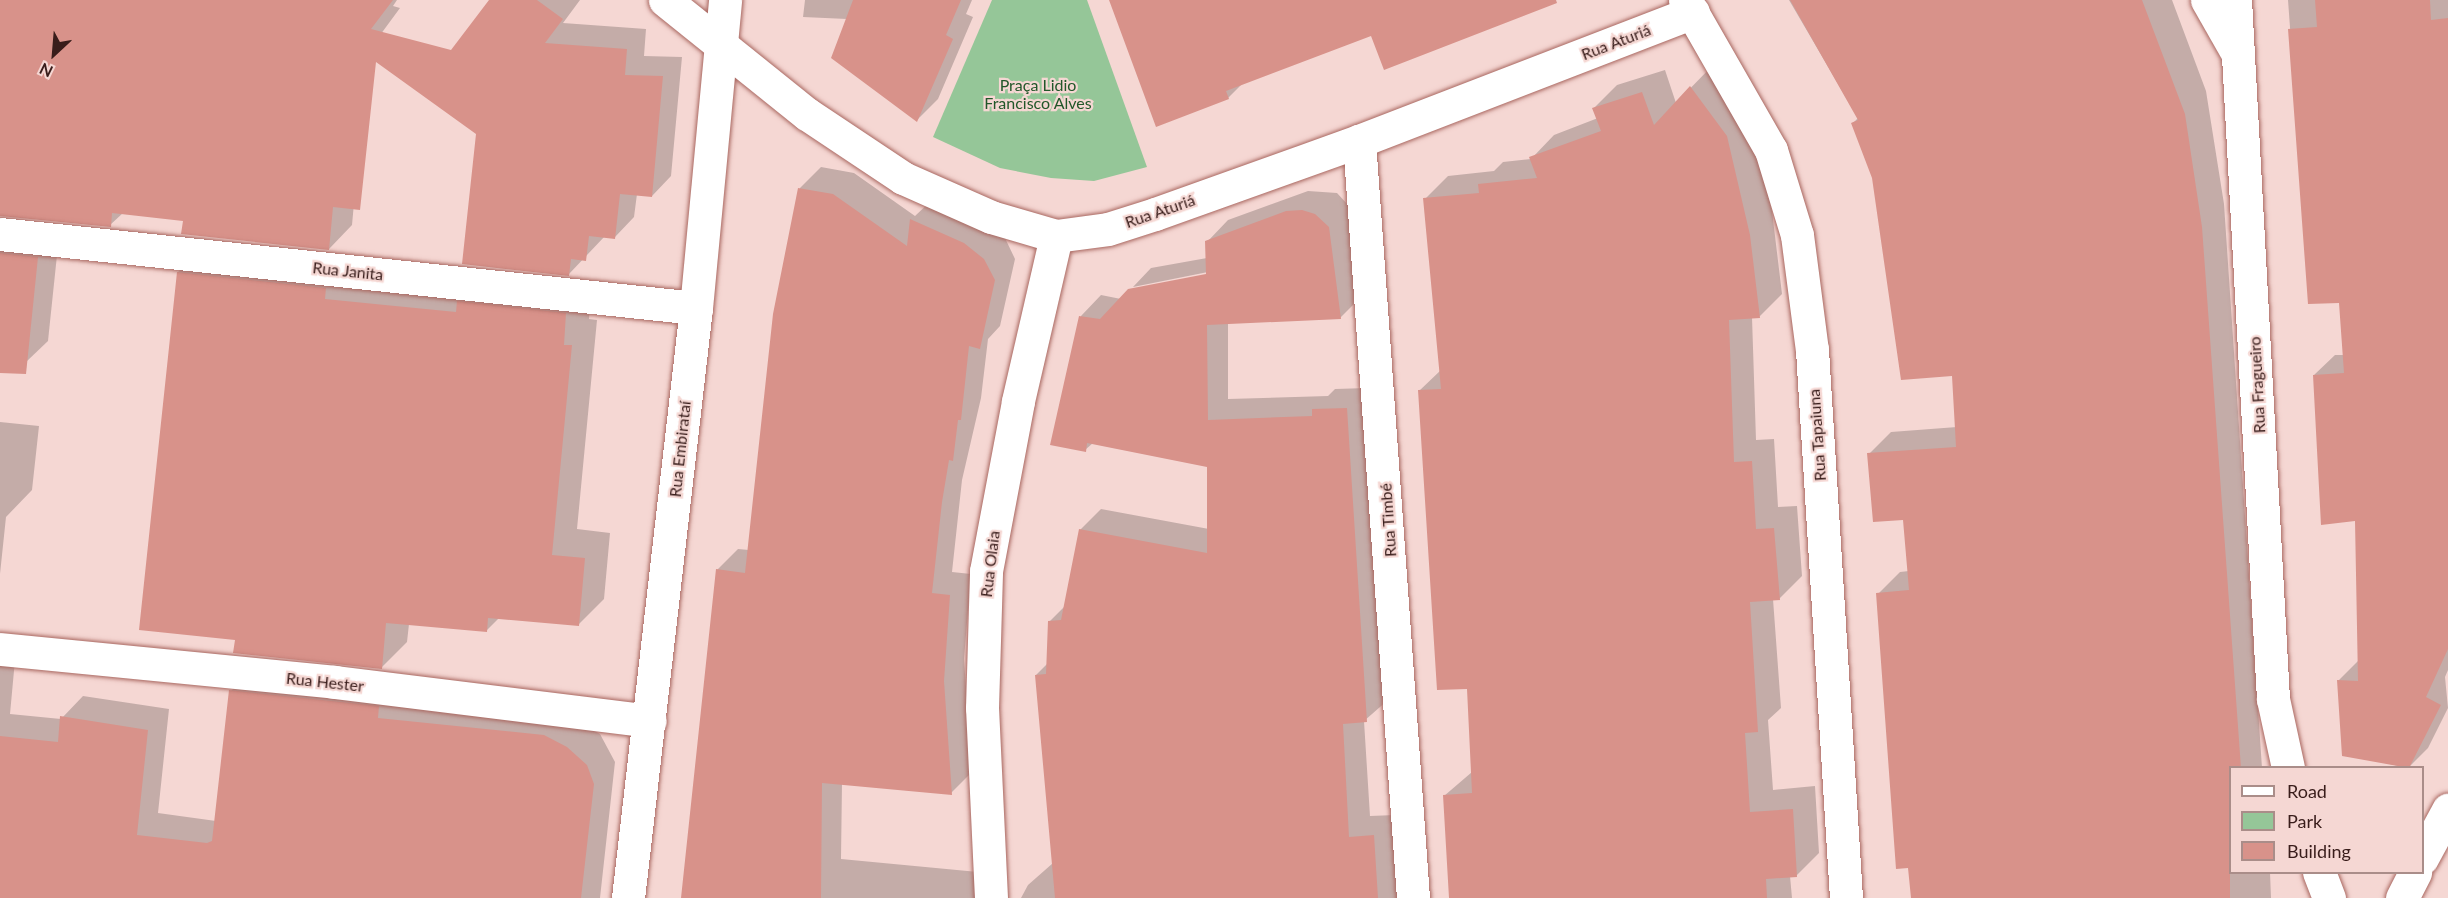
<!DOCTYPE html>
<html>
<head>
<meta charset="utf-8">
<style>
	body { margin:0 }
	#map { position:relative; width:2448px; height:898px; overflow:hidden; background:#f5d7d3; font-family:Lato,sans-serif }
	div>[style] { position:absolute }
	[style*='--x'] { left:calc(var(--x)*1px); top:calc(var(--y)*1px); width:calc(var(--w)*1px); rotate:calc(var(--a)*1deg) }
	.green>* { inset:0; background:#95c698 }
	.shadow>* { inset:0; background:#0003 }
	.building>* { inset:0; background:#d8928a }
	.roads { filter:drop-shadow(0 0 2px #a96760) drop-shadow(0 0 2px #a96760) }
	.minor>* { height:33px; margin:-16.5px; padding:0 16.5px; transform-origin:16.5px; border-radius:16.5px; background:#fff }
	span { translate:-50% -50%; white-space:nowrap; text-align:center; line-height:1.15; -webkit-text-stroke:4.5px #f5d7d3; paint-order:stroke }
	.street-label { font-size:16px; color:#391d1b }
	.park-label { font-size:16px; color:#215729 }
	.legend { position:absolute; left:2229px; top:766px; width:195px; height:108px; box-sizing:border-box; background:#f5d7d3; border:2px solid #aa8d89; margin:0; padding:8px 10px; list-style:none; font-size:18px; color:#391d1b }
	.legend li { display:flex; align-items:center; gap:12px; height:30px }
	.legend b { width:30px; border:2px solid #aa8d89 }
	.north { position:absolute; left:24px; top:24px; width:60px; height:60px; -webkit-text-stroke:4px #f5d7d3; paint-order:stroke; rotate:206deg; font-size:16px; font-weight:700; line-height:24px; text-align:center; color:#391d1b }
	.north::after { content:''; display:block; margin:auto; width:21px; height:27px; background:#391d1b; clip-path:polygon(50% 0,100% 100%,50% 72%,0 100%) }
</style>
</head>
<body>
<div id="map">
	<div class="green">
		<i style="clip-path:polygon(992px 0,1087px 0,1147px 167px,1094px 181px,1051px 178px,1000px 168px,933px 137px)"></i>
	</div>
	<div class="shadow">
		<i style="clip-path:polygon(0 0,397px 0,393px 6px,400px 8px,308px 133px,357px 170px,352px 225px,329px 249px,184px 219px,123px 213px,110px 225px,0 215px)"></i>
		<i style="clip-path:polygon(491px 0,580px 0,563px 23px,646px 29px,644px 56px,682px 57px,671px 176px,652px 196px,637px 194px,634px 217px,615px 237px,605px 236px,569px 274px)"></i>
		<i style="clip-path:polygon(805px 0,972px 0,966px 14px,973px 17px,938px 99px,917px 120px,847px 19px,803px 17px)"></i>
		<i style="clip-path:polygon(1111px 0,1541px 0,1371px 34px,1243px 83px,1228px 98px)"></i>
		<i style="clip-path:polygon(1789px 0,2172px 0,2206px 91px,2224px 204px,2262px 768px,2230px 768px,2230px 872px,2270px 872px,2271px 898px,1913px 898px,1878px 594px,1900px 572px,1909px 571px,1905px 519px,1869px 454px,1891px 432px,1957px 427px,1953px 374px,1853px 123px,1858px 118px)"></i>
		<i style="clip-path:polygon(2288px 0,2448px 0,2448px 670px,2445px 677px,2448px 708px,2428px 748px,2408px 768px,2343px 754px,2338px 681px,2359px 660px,2357px 520px,2314px 375px,2335px 355px,2344px 355px,2340px 301px,2310px 303px)"></i>
		<i style="clip-path:polygon(1714px 64px,1749px 113px,1772px 211px,1782px 294px,1759px 317px,1752px 317px,1756px 440px,1774px 439px,1778px 507px,1797px 506px,1802px 576px,1779px 599px,1773px 599px,1781px 708px,1768px 720px,1773px 790px,1815px 786px,1819px 853px,1796px 876px,1790px 876px,1792px 898px,1451px 898px,1444px 796px,1472px 772px,1468px 687px,1419px 391px,1441px 370px,1425px 199px,1448px 176px,1494px 171px,1503px 162px,1531px 159px,1554px 135px,1598px 118px,1594px 108px,1617px 85px,1665px 70px,1676px 103px)"></i>
		<i style="clip-path:polygon(821px 167px,854px 173px,915px 216px,933px 199px,985px 223px,1005px 238px,1015px 259px,1000px 326px,988px 339px,981px 398px,962px 480px,952px 572px,971px 574px,964px 659px,972px 772px,951px 793px,842px 783px,841px 859px,978px 872px,980px 898px,682px 898px,717px 570px,738px 549px,749px 550px,774px 314px,800px 188px)"></i>
		<i style="clip-path:polygon(1308px 191px,1337px 193px,1349px 206px,1361px 297px,1340px 318px,1228px 323px,1228px 399px,1328px 396px,1335px 389px,1367px 388px,1388px 700px,1364px 721px,1370px 816px,1395px 815px,1400px 898px,1021px 898px,1028px 885px,1053px 863px,1036px 675px,1048px 663px,1050px 621px,1065px 606px,1080px 530px,1101px 509px,1209px 529px,1209px 466px,1093px 443px,1085px 450px,1081px 316px,1101px 295px,1121px 299px,1214px 274px,1213px 271px,1133px 287px,1151px 268px,1207px 258px,1207px 242px,1228px 220px)"></i>
		<i style="clip-path:polygon(0 226px,59px 236px,48px 341px,26px 362px,0 359px)"></i>
		<i style="clip-path:polygon(204px 247px,591px 288px,589px 319px,597px 320px,577px 529px,610px 533px,604px 599px,578px 625px,499px 618px,486px 631px,409px 624px,407px 642px,382px 667px,237px 638px,178px 272px)"></i>
		<i style="clip-path:polygon(0 422px,39px 426px,32px 490px,6px 517px,0 574px)"></i>
		<i style="clip-path:polygon(0 659px,15px 660px,10px 714px,61px 719px,83px 696px,169px 709px,158px 813px,216px 821px,231px 691px,252px 670px,566px 714px,600px 734px,615px 762px,600px 898px,0 898px)"></i>
	</div>
	<div class="building">
		<i style="clip-path:polygon(0 0,393px 0,371px 29px,451px 50px,489px 0,537px 0,563px 19px,545px 43px,627px 49px,625px 75px,663px 76px,652px 197px,620px 194px,615px 239px,589px 236px,586px 261px,571px 259px,569px 276px,462px 264px,476px 134px,376px 62px,360px 210px,333px 207px,329px 250px,181px 234px,183px 221px,112px 213px,111px 227px,0 216px)"></i>
		<i style="clip-path:polygon(853px 0,961px 0,946px 35px,953px 39px,917px 122px,831px 58px)"></i>
		<i style="clip-path:polygon(1109px 0,1556px 0,1557px 3px,1384px 70px,1371px 36px,1226px 91px,1229px 99px,1156px 127px)"></i>
		<i style="clip-path:polygon(1790px 0,2142px 0,2185px 114px,2202px 227px,2241px 768px,2230px 768px,2230px 898px,1911px 898px,1908px 868px,1896px 869px,1876px 593px,1909px 590px,1903px 520px,1873px 522px,1867px 453px,1956px 447px,1952px 376px,1901px 380px,1872px 178px,1851px 123px,1858px 120px)"></i>
		<i style="clip-path:polygon(2315px 0,2430px 0,2431px 20px,2448px 18px,2448px 649px,2426px 697px,2441px 705px,2409px 768px,2342px 756px,2337px 680px,2358px 681px,2355px 521px,2321px 525px,2313px 375px,2344px 373px,2339px 303px,2308px 304px,2288px 29px,2317px 27px)"></i>
		<i style="clip-path:polygon(1690px 86px,1727px 136px,1750px 235px,1760px 318px,1729px 320px,1734px 462px,1752px 461px,1756px 529px,1774px 528px,1780px 600px,1750px 602px,1758px 732px,1745px 733px,1750px 812px,1793px 809px,1797px 877px,1766px 879px,1767px 898px,1449px 898px,1443px 795px,1472px 793px,1467px 689px,1437px 690px,1418px 390px,1441px 389px,1423px 198px,1479px 193px,1478px 184px,1537px 178px,1529px 157px,1601px 131px,1592px 108px,1642px 92px,1654px 125px)"></i>
		<i style="clip-path:polygon(798px 188px,833px 194px,907px 246px,910px 219px,964px 243px,984px 259px,995px 280px,980px 349px,969px 346px,961px 420px,958px 420px,953px 461px,949px 460px,942px 502px,932px 593px,950px 595px,944px 681px,952px 795px,822px 783px,821px 898px,681px 898px,716px 569px,745px 573px,773px 314px)"></i>
		<i style="clip-path:polygon(1302px 210px,1315px 214px,1329px 227px,1341px 319px,1207px 325px,1208px 420px,1312px 416px,1312px 409px,1347px 408px,1367px 722px,1343px 724px,1349px 837px,1374px 835px,1378px 898px,1055px 898px,1035px 675px,1046px 674px,1048px 621px,1061px 620px,1079px 529px,1207px 553px,1207px 467px,1087px 443px,1086px 452px,1050px 445px,1079px 316px,1100px 319px,1128px 289px,1206px 274px,1205px 241px,1286px 211px)"></i>
		<i style="clip-path:polygon(0 253px,38px 257px,26px 374px,0 373px)"></i>
		<i style="clip-path:polygon(177px 272px,326px 288px,325px 299px,385px 305px,456px 312px,457px 301px,566px 313px,564px 345px,572px 345px,552px 555px,585px 558px,579px 626px,488px 618px,487px 632px,386px 623px,382px 669px,233px 653px,235px 640px,139px 630px)"></i>
		<i style="clip-path:polygon(229px 690px,379px 706px,378px 718px,544px 735px,567px 747px,587px 765px,594px 784px,581px 898px,0 898px,0 736px,58px 742px,60px 716px,148px 730px,137px 835px,207px 843px,212px 841px)"></i>
	</div>
	<div class="roads">
		<div class="minor">
			<i style="--x:665;--y:0;--w:182;--a:38.8"></i>
			<i style="--x:807;--y:114;--w:115;--a:33.7"></i>
			<i style="--x:903;--y:178;--w:96;--a:23.9"></i>
			<i style="--x:991;--y:217;--w:68;--a:16.3"></i>
			<i style="--x:1056;--y:236;--w:52;--a:-7.7"></i>
			<i style="--x:1108;--y:229;--w:49;--a:-17.7"></i>
			<i style="--x:1155;--y:214;--w:217;--a:-19.7"></i>
			<i style="--x:1359;--y:141;--w:358;--a:-21.1"></i>
			<i style="--x:1685;--y:0;--w:173;--a:60.2"></i>
			<i style="--x:1771;--y:150;--w:89;--a:73"></i>
			<i style="--x:1797;--y:235;--w:116;--a:82.6"></i>
			<i style="--x:1812;--y:350;--w:549;--a:86.45"></i>
			<i style="--x:2207;--y:0;--w:56;--a:60.3"></i>
			<i style="--x:2235;--y:0;--w:700;--a:86.89"></i>
			<i style="--x:2273;--y:699;--w:71;--a:77.7"></i>
			<i style="--x:1359;--y:141;--w:759;--a:85.92"></i>
			<i style="--x:0;--y:234;--w:700;--a:6.07"></i>
			<i style="--x:0;--y:649;--w:336;--a:5.6"></i>
			<i style="--x:334;--y:682;--w:318;--a:7"></i>
			<i style="--x:2422;--y:858;--w:55;--a:-61.6"></i>
			<i style="--x:2319;--y:872;--w:28;--a:69"></i>
			<i style="--x:628;--y:898;--w:594;--a:-83.43"></i>
			<i style="--x:696;--y:308;--w:309;--a:-84.6"></i>
			<i style="--x:991;--y:898;--w:190;--a:-92.7"></i>
			<i style="--x:982;--y:708;--w:137;--a:-88.3"></i>
			<i style="--x:986;--y:571;--w:173;--a:-79.3"></i>
			<i style="--x:1018;--y:401;--w:169;--a:-77"></i>
			<i style="--x:2402;--y:898;--w:29;--a:-63"></i>
		</div>
	</div>
	<div class="street-label">
		<span style="left:1616px;top:42px;rotate:-21deg">Rua Aturiá</span>
		<span style="left:1160px;top:211px;rotate:-19deg">Rua Aturiá</span>
		<span style="left:348px;top:271px;rotate:6deg">Rua Janita</span>
		<span style="left:2257px;top:385px;rotate:-93deg">Rua Fragueiro</span>
		<span style="left:1817px;top:435px;rotate:-94deg">Rua Tapaiuna</span>
		<span style="left:680px;top:449px;rotate:-84deg">Rua Embirataí</span>
		<span style="left:1388px;top:520px;rotate:-94deg">Rua Timbé</span>
		<span style="left:990px;top:564px;rotate:-83deg">Rua Olaia</span>
		<span style="left:325px;top:682px;rotate:6deg">Rua Hester</span>
	</div>
	<div class="park-label">
		<span style="left:1038px;top:94px">Praça Lidio<br>Francisco Alves</span>
	</div>
	<ul class="legend">
	<li><b style="height:8px;background:#fff"></b>Road</li>
	<li><b style="height:16px;background:#95c698"></b>Park</li>
	<li><b style="height:16px;background:#d8928a"></b>Building</li>
	</ul>
	<div class="north">N</div>
</div>
</body>
</html>
